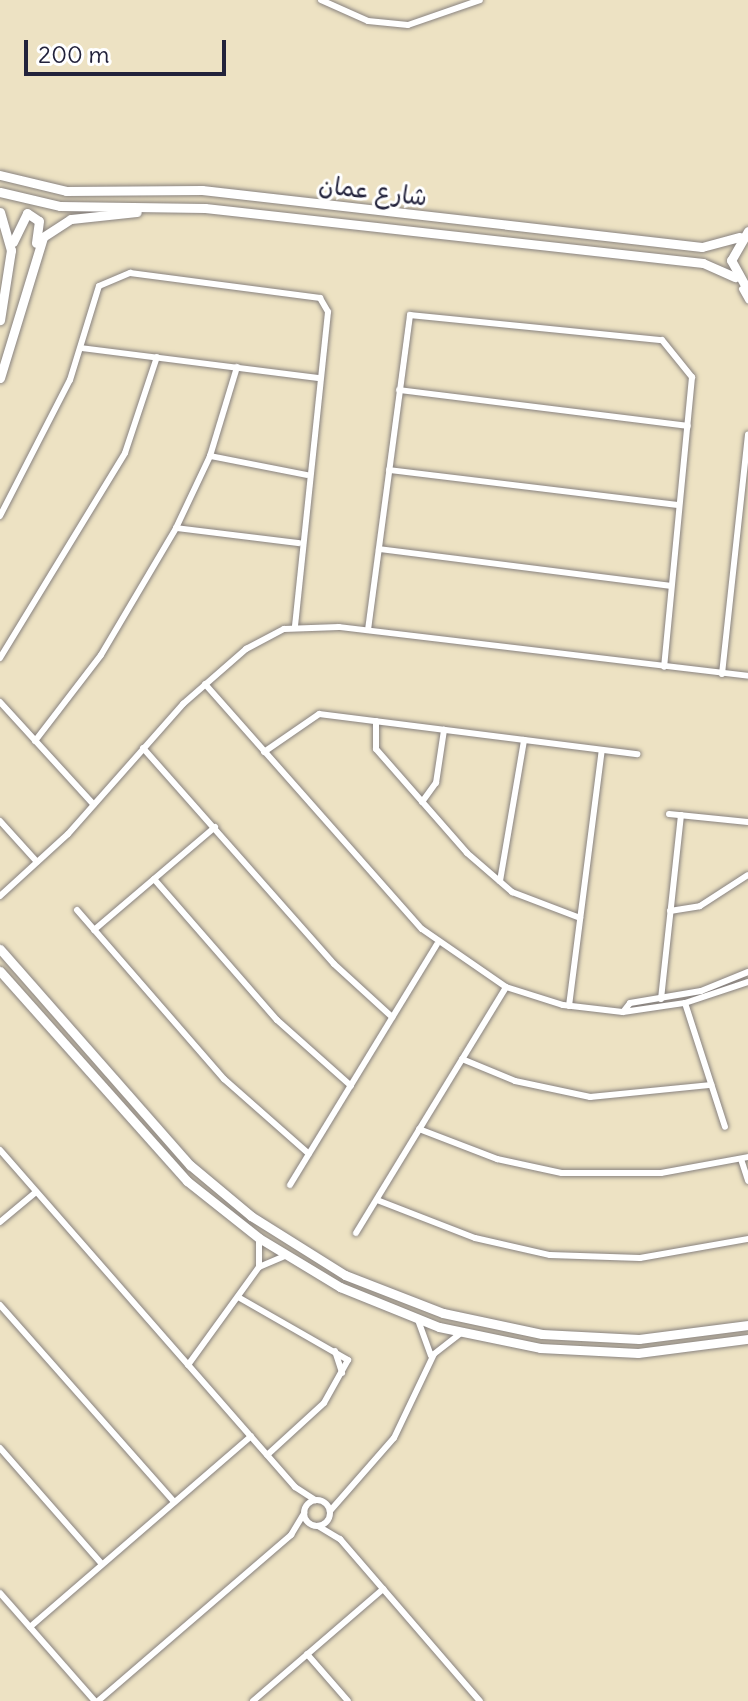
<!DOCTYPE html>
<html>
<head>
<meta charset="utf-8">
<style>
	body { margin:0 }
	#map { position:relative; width:748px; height:1701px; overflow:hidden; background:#ede2c3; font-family:Delius,"Playpen Sans Arabic",sans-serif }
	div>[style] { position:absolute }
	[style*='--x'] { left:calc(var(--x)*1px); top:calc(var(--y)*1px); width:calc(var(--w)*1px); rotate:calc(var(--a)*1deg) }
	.roads { filter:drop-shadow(0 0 2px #88827f) drop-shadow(0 0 2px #88827f) }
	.street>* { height:6px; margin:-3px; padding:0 3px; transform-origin:3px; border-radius:3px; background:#fff }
	.street>.ring { margin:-3px; padding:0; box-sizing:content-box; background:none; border:6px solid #fff; border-radius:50% }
	.secondary>* { height:9px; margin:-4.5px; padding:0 4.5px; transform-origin:4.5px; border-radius:4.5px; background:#fff }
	span { translate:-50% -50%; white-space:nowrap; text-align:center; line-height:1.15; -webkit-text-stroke:6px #fff; paint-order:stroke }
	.street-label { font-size:24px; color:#22223b }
	.scale { position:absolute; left:24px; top:40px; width:202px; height:36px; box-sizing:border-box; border:4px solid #22223b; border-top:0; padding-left:10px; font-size:24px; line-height:28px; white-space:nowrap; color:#22223b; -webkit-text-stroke:6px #fff; paint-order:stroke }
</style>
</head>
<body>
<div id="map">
	<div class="roads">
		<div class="street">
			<i style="--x:321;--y:0;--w:51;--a:24.1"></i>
			<i style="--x:368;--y:21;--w:40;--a:5.7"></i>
			<i style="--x:408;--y:25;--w:76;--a:-19.1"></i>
			<i style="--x:742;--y:289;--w:13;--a:61"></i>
			<i style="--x:81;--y:348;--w:240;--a:7.2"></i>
			<i style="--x:399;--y:390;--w:291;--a:7.1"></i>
			<i style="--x:210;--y:456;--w:99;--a:11.1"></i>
			<i style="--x:389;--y:470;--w:292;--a:6.9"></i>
			<i style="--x:0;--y:516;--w:153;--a:-62.8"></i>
			<i style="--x:70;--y:380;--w:98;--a:-72.9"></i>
			<i style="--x:99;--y:286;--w:34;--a:-23"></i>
			<i style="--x:130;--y:273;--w:192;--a:7.5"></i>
			<i style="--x:320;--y:298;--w:16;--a:60"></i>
			<i style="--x:328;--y:312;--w:317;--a:96"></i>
			<i style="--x:176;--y:528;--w:124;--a:7"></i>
			<i style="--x:379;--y:549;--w:294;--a:7.2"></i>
			<i style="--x:368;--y:630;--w:318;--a:-82.4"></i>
			<i style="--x:410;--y:315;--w:253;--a:5.7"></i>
			<i style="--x:662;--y:340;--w:48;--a:51"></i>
			<i style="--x:692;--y:377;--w:291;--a:95.5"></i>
			<i style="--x:0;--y:658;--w:240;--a:-58.6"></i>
			<i style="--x:125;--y:453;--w:101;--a:-71.6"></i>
			<i style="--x:722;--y:674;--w:241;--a:-83.8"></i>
			<i style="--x:205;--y:684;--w:327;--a:48.5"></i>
			<i style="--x:422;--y:929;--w:102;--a:34.6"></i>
			<i style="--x:506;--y:987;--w:60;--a:17.5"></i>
			<i style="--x:563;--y:1005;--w:60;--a:6.7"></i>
			<i style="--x:623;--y:1012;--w:63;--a:-8.3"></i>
			<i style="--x:685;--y:1003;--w:66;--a:-18.4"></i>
			<i style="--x:0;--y:702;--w:139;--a:47.6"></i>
			<i style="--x:376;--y:721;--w:28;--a:90"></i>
			<i style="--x:376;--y:749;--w:138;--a:48.8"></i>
			<i style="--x:467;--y:853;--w:60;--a:40.9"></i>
			<i style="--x:512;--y:892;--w:73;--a:20.9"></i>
			<i style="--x:35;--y:741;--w:108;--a:-52.5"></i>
			<i style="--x:101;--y:655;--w:147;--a:-59.4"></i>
			<i style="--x:176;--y:528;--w:80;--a:-64.7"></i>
			<i style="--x:210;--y:456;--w:93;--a:-73.1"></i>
			<i style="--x:143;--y:748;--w:288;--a:48.5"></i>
			<i style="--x:334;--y:964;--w:79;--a:42.4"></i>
			<i style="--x:264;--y:752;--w:67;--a:-34.6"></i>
			<i style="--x:319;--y:714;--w:321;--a:7.2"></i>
			<i style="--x:422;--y:802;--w:24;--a:-54"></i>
			<i style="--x:436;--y:783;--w:54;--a:-81.4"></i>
			<i style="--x:669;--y:814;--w:79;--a:5.8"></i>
			<i style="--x:0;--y:821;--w:55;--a:47.9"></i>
			<i style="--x:154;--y:879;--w:187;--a:48.9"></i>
			<i style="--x:277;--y:1020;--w:99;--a:41.7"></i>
			<i style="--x:500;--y:881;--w:143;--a:-80.3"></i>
			<i style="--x:0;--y:896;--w:92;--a:-42.4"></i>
			<i style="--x:68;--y:834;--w:174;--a:-48.5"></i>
			<i style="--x:183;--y:704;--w:84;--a:-41.1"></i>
			<i style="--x:246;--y:649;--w:43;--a:-27.8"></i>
			<i style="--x:284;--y:629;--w:55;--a:-2.1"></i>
			<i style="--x:339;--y:627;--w:412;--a:6.8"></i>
			<i style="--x:77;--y:910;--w:224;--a:49"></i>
			<i style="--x:224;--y:1079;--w:113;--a:41.4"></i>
			<i style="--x:670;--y:911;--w:30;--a:-9"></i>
			<i style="--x:700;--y:906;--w:57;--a:-32.9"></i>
			<i style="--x:94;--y:930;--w:159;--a:-40.4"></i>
			<i style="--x:661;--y:999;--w:185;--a:-83.8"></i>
			<i style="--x:685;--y:1003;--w:130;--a:72.1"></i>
			<i style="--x:569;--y:1006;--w:258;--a:-82.7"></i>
			<i style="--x:623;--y:1012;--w:11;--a:-52"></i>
			<i style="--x:630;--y:1003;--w:72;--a:-9.6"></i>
			<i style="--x:701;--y:991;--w:51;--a:-22"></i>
			<i style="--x:462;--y:1059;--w:57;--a:22.5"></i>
			<i style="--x:515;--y:1081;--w:77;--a:12"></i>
			<i style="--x:590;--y:1097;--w:122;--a:-5.7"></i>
			<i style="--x:419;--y:1129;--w:84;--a:21"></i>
			<i style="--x:497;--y:1159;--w:66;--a:12.2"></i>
			<i style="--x:562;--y:1173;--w:99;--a:0"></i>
			<i style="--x:661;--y:1173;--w:88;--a:-10.4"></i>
			<i style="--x:0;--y:1150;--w:448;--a:48.8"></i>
			<i style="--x:295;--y:1487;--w:24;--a:33"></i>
			<i style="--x:741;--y:1159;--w:23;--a:72"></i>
			<i style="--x:290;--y:1185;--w:282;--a:-58.6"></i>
			<i style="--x:377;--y:1200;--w:105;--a:21.2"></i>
			<i style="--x:475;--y:1238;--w:77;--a:12.8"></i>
			<i style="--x:550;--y:1255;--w:90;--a:1.9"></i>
			<i style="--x:640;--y:1258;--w:110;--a:-10"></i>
			<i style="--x:0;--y:1222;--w:47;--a:-39.8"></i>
			<i style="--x:356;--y:1233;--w:288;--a:-58.6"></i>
			<i style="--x:259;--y:1239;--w:28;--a:90"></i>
			<i style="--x:238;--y:1297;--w:127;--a:29.8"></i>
			<i style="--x:348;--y:1360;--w:49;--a:119.2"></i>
			<i style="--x:324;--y:1403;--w:77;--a:137.6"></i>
			<i style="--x:0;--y:1305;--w:263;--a:48.5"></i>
			<i style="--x:418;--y:1320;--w:38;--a:70"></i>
			<i style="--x:335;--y:1351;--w:23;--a:72"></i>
			<i style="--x:188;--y:1365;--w:121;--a:-54.1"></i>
			<i style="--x:259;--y:1267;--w:28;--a:-23"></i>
			<i style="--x:0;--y:1448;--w:154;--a:48.7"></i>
			<i class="ring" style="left:304px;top:1500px;width:20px;height:20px"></i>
			<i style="--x:330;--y:1511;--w:97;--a:-48.8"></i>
			<i style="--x:394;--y:1438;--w:93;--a:-64.5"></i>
			<i style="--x:434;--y:1354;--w:34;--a:-38"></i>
			<i style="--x:318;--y:1526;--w:26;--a:31"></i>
			<i style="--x:340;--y:1539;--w:214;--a:49.2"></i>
			<i style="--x:0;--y:1593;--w:144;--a:48.7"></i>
			<i style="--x:30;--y:1627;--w:292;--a:-40.8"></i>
			<i style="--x:307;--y:1654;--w:62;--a:48.9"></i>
			<i style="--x:98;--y:1701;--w:255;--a:-40.7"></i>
			<i style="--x:291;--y:1535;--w:26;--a:-59"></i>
			<i style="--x:253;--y:1701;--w:172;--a:-40.7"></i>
		</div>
		<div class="secondary">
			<i style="--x:0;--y:175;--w:68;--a:13.6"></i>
			<i style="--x:66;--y:191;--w:136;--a:-0.4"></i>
			<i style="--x:202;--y:190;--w:503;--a:6.5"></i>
			<i style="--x:702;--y:247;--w:39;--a:-15"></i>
			<i style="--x:0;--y:192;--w:62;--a:13.1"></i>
			<i style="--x:60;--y:206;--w:145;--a:0.8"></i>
			<i style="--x:205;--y:208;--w:501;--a:6.3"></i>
			<i style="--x:703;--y:263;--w:35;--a:24"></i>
			<i style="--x:0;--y:212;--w:40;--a:74"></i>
			<i style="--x:11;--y:250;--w:71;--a:98.9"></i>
			<i style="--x:748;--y:231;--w:34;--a:120"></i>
			<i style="--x:731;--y:260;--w:35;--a:61"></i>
			<i style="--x:13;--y:242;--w:32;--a:-64"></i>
			<i style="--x:27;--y:213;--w:14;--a:34"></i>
			<i style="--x:39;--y:221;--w:22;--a:98"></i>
			<i style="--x:0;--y:378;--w:147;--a:-73"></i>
			<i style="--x:43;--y:237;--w:33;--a:-33"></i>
			<i style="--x:71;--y:219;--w:66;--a:-6.1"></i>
			<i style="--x:0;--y:949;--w:288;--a:48.7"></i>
			<i style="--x:190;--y:1165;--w:80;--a:39.9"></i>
			<i style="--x:251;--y:1216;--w:111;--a:32.1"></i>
			<i style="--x:345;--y:1275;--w:105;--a:21.2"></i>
			<i style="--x:443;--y:1313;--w:101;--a:12"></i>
			<i style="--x:542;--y:1334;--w:97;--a:3"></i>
			<i style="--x:639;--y:1339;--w:110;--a:-7.3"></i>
			<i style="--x:0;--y:971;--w:281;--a:48.3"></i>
			<i style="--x:187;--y:1181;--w:92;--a:38.4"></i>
			<i style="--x:259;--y:1238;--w:95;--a:31.2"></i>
			<i style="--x:340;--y:1287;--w:107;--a:22"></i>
			<i style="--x:439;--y:1327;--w:103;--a:11.7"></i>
			<i style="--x:540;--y:1348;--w:98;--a:2.9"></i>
			<i style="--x:638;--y:1353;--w:111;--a:-7.3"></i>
		</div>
	</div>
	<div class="street-label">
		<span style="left:373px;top:191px;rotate:7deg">شارع عمان</span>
	</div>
	<div class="scale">200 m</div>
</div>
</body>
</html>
